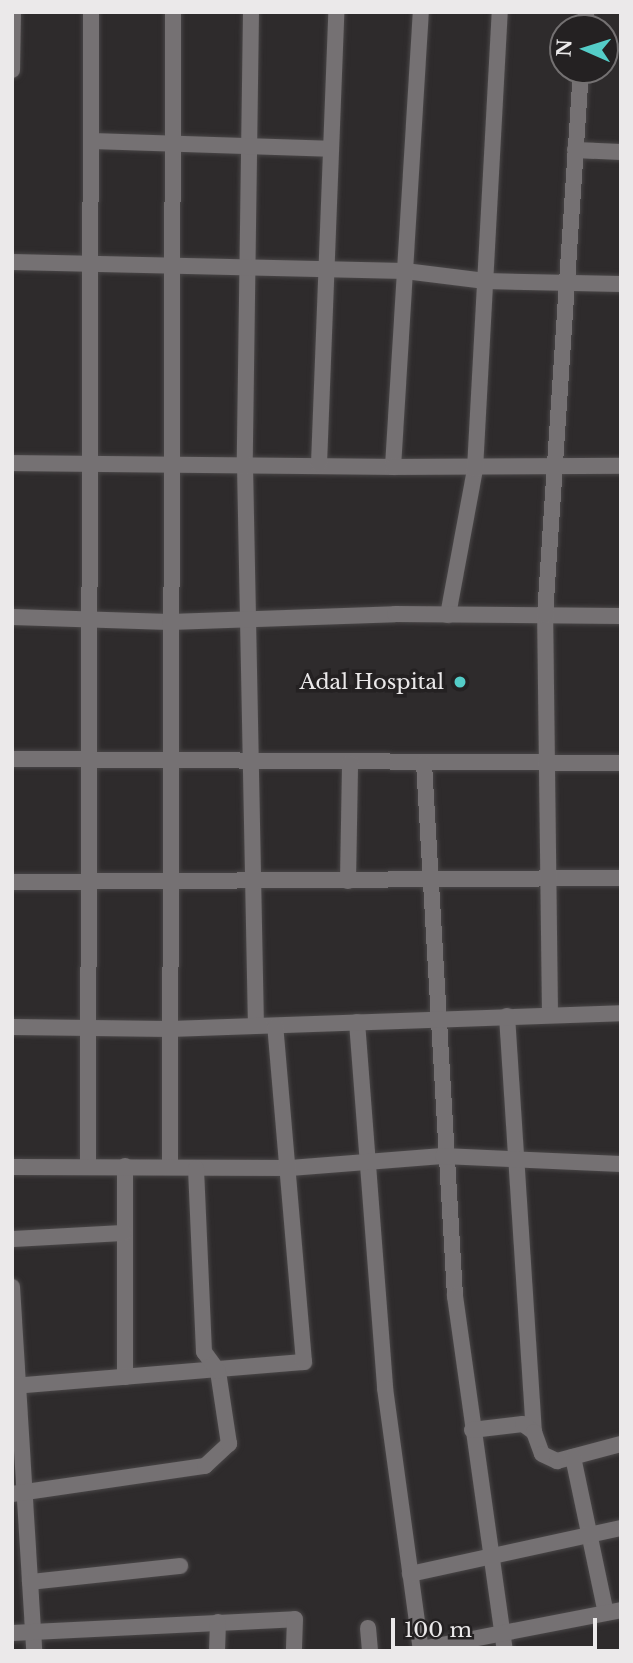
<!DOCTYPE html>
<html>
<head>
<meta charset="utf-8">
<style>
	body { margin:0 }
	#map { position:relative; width:633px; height:1663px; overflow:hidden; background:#2e2b2c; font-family:"Libre Baskerville",serif }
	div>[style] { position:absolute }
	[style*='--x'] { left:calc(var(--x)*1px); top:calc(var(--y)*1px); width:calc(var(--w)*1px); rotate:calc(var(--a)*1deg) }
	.roads { filter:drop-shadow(0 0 2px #494647) drop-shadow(0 0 2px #494647) }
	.street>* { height:16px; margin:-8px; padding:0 8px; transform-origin:8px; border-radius:8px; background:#757173 }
	.dots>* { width:19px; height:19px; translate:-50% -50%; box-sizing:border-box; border:4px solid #242122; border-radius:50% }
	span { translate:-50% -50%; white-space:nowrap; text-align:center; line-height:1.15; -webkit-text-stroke:7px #242122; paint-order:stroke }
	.poi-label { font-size:21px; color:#ebe9ea }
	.right { translate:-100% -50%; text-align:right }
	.frame { position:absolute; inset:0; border:14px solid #ebe9ea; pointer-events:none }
	.north { position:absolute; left:549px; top:14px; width:70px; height:70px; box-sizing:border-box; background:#242122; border:2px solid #747172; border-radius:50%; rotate:273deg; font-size:19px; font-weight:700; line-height:28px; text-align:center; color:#ebe9ea }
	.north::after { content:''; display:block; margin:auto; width:24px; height:32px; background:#54cdc8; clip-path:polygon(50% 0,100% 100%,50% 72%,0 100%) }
	.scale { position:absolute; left:391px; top:1618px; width:206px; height:32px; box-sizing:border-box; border:4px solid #ebe9ea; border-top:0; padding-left:9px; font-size:21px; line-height:24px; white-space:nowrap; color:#ebe9ea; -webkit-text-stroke:5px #242122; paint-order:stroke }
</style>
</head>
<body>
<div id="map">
	<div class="roads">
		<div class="street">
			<i style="--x:251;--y:12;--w:453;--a:90.8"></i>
			<i style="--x:245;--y:465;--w:561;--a:88.88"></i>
			<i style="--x:585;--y:28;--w:16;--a:-86"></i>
			<i style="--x:12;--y:70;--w:58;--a:-89"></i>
			<i style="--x:92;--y:141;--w:237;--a:1.9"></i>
			<i style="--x:575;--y:150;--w:46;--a:2.5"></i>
			<i style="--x:12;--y:262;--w:393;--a:1.3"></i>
			<i style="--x:405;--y:271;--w:81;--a:7.1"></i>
			<i style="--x:485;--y:281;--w:136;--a:1.3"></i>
			<i style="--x:12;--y:463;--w:381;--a:0.6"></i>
			<i style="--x:393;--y:467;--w:456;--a:-86.5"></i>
			<i style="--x:319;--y:464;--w:452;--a:-87.8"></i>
			<i style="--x:393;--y:467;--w:228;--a:-0.3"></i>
			<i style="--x:448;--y:615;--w:148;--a:-79.5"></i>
			<i style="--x:475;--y:469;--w:458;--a:-86.9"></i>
			<i style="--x:12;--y:617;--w:158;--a:1.8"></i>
			<i style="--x:170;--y:622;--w:225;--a:-2"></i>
			<i style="--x:395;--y:614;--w:226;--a:0.5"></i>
			<i style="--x:12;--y:759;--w:609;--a:0.38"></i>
			<i style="--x:424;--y:763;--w:534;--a:86.67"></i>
			<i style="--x:455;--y:1296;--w:359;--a:82"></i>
			<i style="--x:348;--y:881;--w:118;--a:-89"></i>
			<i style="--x:12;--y:882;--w:609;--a:-0.38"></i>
			<i style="--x:550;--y:1014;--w:399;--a:-90.7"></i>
			<i style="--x:545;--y:615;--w:546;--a:-86.22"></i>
			<i style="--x:507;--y:1016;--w:417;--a:86.3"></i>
			<i style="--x:357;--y:1022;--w:367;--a:85.6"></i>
			<i style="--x:385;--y:1388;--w:265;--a:82.2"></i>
			<i style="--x:12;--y:1027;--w:158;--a:0.7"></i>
			<i style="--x:170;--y:1029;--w:451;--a:-2"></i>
			<i style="--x:88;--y:1166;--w:1154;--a:-89.85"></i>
			<i style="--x:125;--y:1166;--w:211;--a:90"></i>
			<i style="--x:170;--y:1166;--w:1154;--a:-89.85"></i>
			<i style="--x:12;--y:1167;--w:278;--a:0.2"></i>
			<i style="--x:290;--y:1168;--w:153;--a:-4.5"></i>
			<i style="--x:443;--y:1156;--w:178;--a:2.6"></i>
			<i style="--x:12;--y:1239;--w:112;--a:-3.1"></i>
			<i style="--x:12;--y:1287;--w:365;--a:86.5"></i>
			<i style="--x:12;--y:1386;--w:293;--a:-4.7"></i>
			<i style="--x:304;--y:1362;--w:337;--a:-94.9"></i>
			<i style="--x:472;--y:1430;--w:51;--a:-6.7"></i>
			<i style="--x:523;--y:1424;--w:14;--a:36"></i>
			<i style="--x:534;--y:1432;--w:23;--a:70"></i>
			<i style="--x:542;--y:1454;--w:17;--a:25"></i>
			<i style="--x:557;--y:1461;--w:66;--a:-14.9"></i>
			<i style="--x:573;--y:1457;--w:159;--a:78.1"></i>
			<i style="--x:12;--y:1494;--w:195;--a:-8.3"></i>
			<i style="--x:205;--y:1466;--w:33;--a:-43"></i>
			<i style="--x:229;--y:1444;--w:74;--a:-98.6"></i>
			<i style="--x:218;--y:1371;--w:24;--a:-126"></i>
			<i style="--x:204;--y:1352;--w:184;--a:-92.5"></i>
			<i style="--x:410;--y:1574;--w:216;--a:-12.3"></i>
			<i style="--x:30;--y:1582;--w:151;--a:-6.1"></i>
			<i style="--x:368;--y:1628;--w:23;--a:85"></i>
			<i style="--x:12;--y:1633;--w:283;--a:-2.8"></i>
			<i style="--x:295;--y:1619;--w:32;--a:92"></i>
			<i style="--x:421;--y:1649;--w:204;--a:-11"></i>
			<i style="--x:217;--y:1651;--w:29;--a:-88"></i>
		</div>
	</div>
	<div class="dots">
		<i style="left:460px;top:682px;background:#54cdc8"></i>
	</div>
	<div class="poi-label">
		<span class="right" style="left:444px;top:682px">Adal Hospital</span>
	</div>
	<div class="frame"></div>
	<div class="north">N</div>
	<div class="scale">100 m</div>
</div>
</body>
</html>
